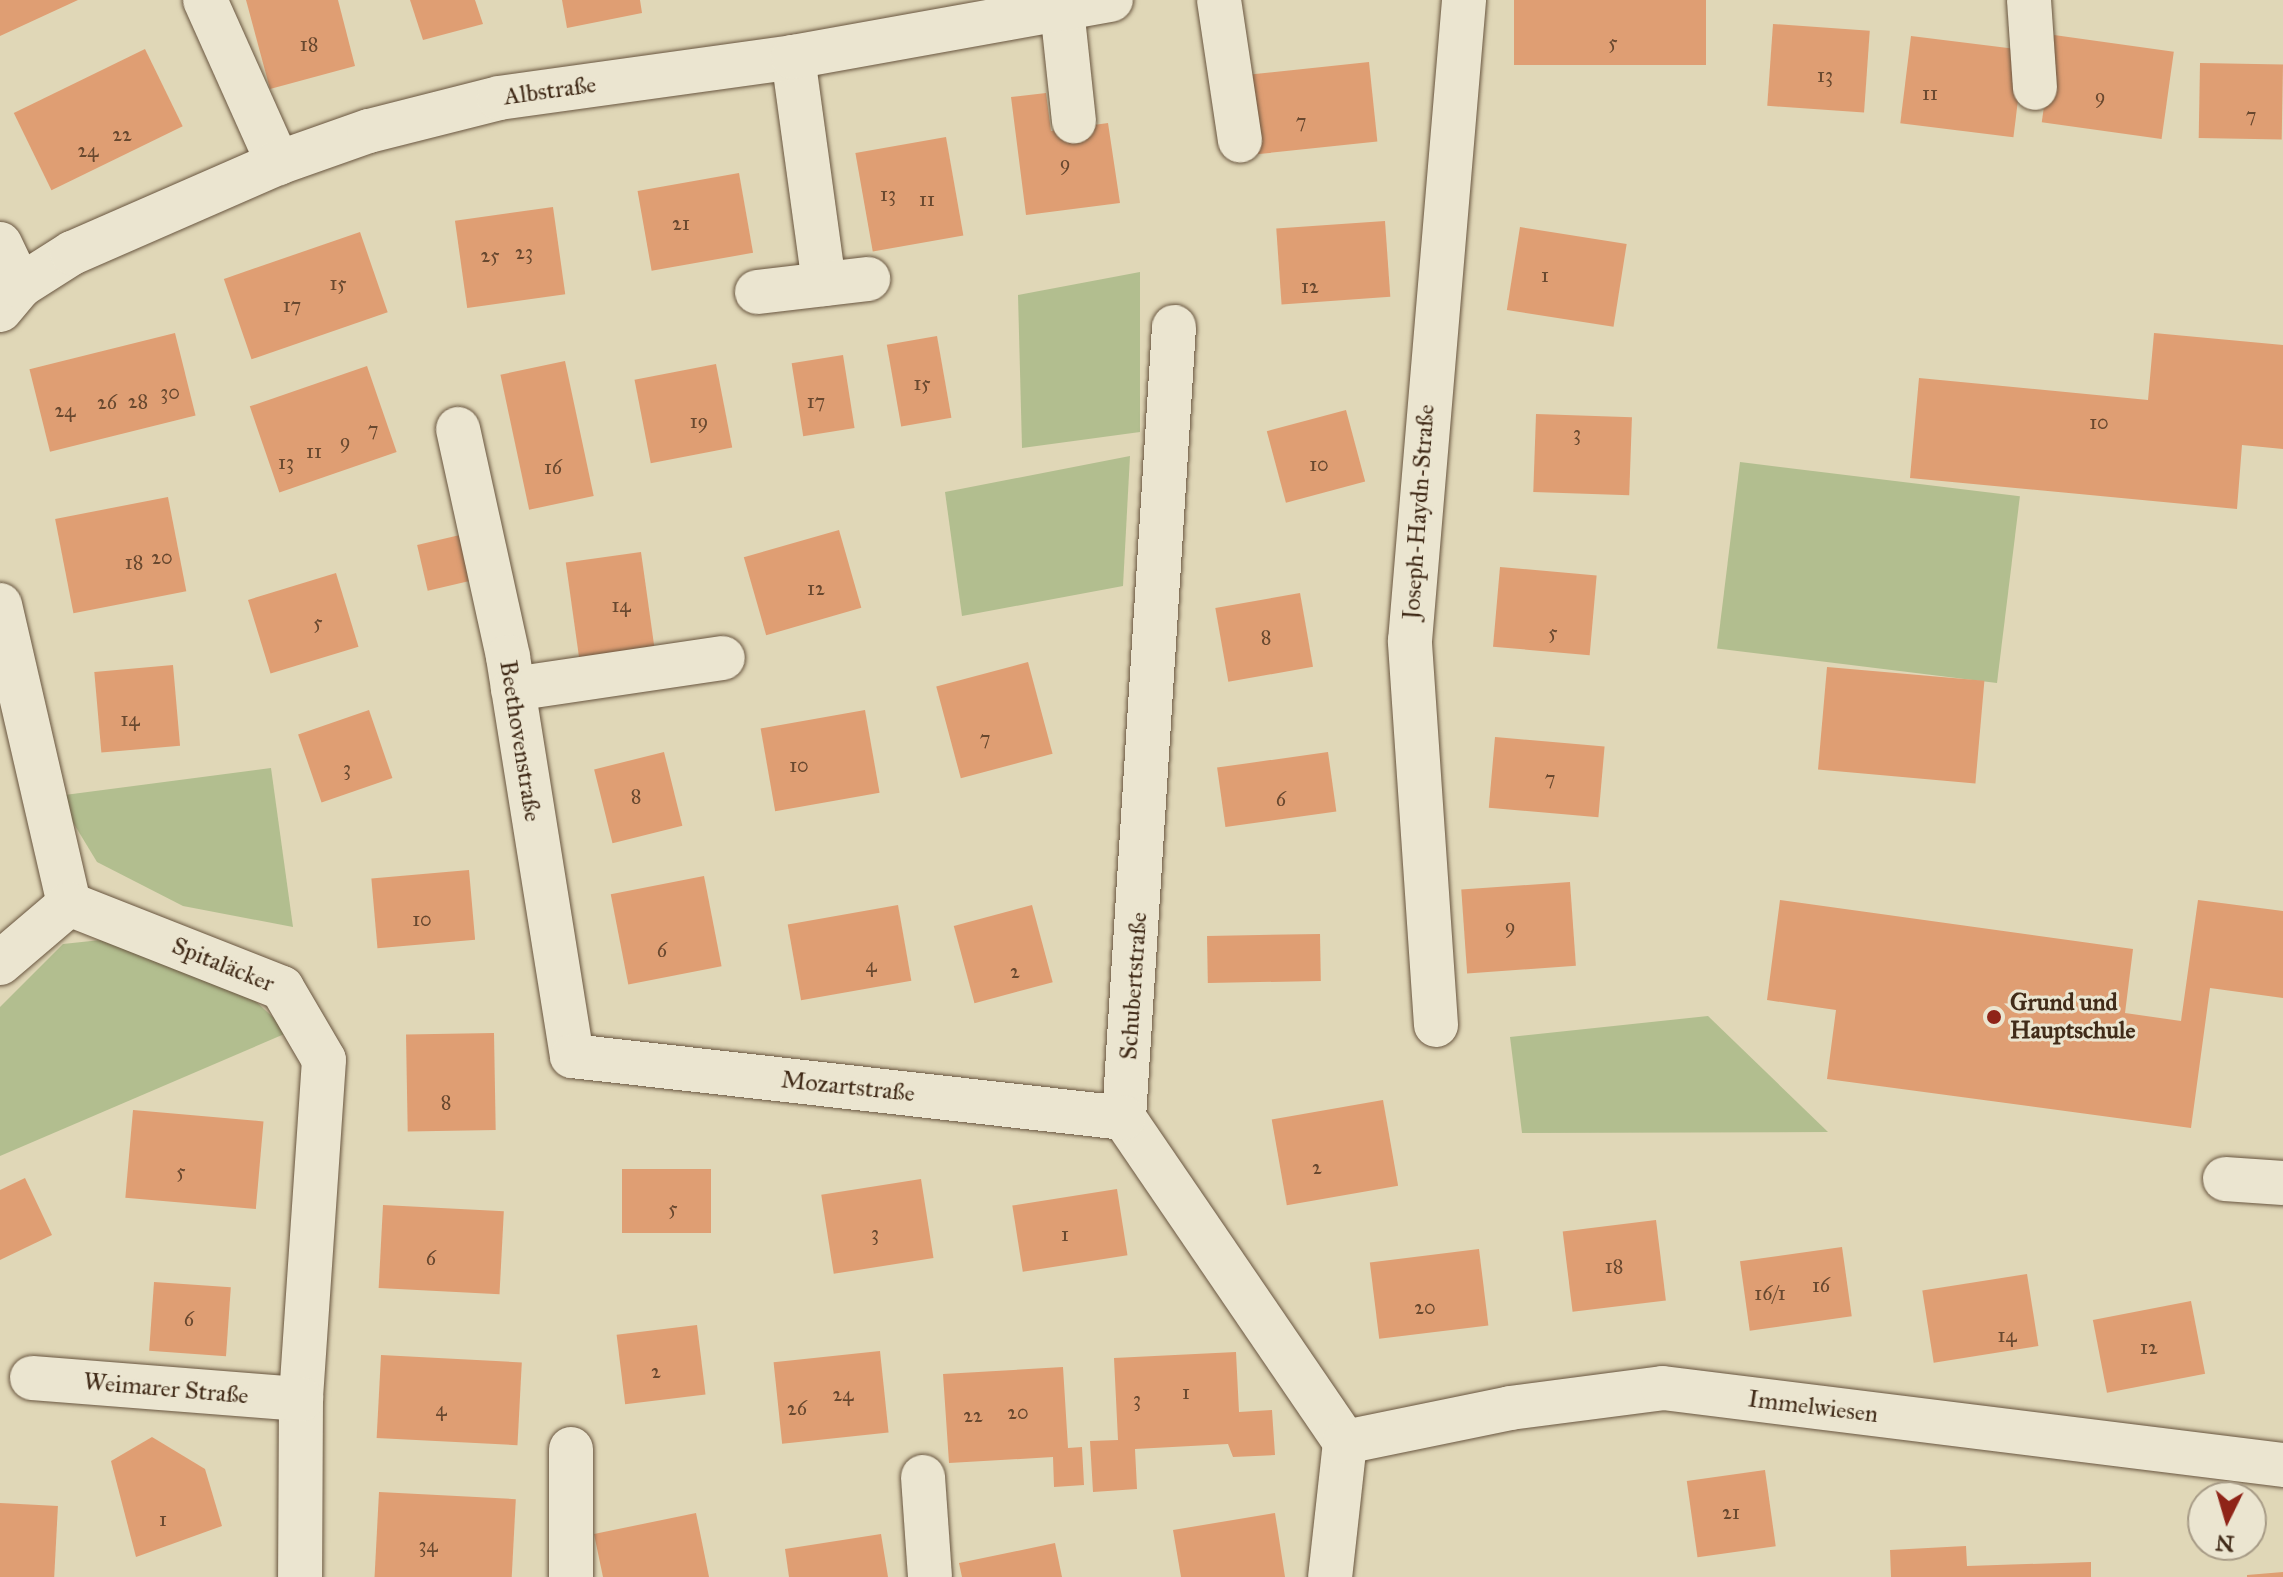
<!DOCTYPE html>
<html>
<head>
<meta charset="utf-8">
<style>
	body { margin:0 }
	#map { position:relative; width:2283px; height:1577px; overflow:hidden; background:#e0d7b7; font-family:"IM FELL Great Primer",serif }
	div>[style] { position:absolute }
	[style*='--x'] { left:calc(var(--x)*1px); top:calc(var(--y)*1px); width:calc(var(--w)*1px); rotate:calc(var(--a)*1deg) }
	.green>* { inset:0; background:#b2be8f; transform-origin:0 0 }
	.building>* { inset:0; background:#df9e73; transform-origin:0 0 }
	.roads { filter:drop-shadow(0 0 2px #695640) drop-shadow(0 0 2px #695640) }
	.minor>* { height:44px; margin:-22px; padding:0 22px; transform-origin:22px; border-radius:22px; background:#ebe5d0 }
	.dots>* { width:22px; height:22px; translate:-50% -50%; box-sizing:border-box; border:4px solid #ebe5d0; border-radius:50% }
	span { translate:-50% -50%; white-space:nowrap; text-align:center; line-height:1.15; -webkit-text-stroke:6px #ebe5d0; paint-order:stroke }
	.number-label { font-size:20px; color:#68482f }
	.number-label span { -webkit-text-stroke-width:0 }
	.street-label { font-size:24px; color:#412b18 }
	.poi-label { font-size:24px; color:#412b18; font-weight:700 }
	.left { translate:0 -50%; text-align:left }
	.north { position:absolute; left:2187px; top:1481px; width:80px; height:80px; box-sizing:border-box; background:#ebe5d0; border:2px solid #a79b86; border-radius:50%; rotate:185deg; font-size:22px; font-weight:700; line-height:32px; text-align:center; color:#412b18 }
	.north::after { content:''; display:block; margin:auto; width:28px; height:36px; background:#8f2418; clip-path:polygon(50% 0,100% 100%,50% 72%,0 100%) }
</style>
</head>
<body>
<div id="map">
	<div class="green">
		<i style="clip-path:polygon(1140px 272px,1140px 432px,1022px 448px,1018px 295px)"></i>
		<i style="clip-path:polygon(1130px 456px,1123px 586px,962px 616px,945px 492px)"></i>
		<i style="left:1740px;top:462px;width:282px;height:188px;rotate:7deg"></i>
		<i style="clip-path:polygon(271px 768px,293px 927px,183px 906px,97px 862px,57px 796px)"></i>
		<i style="clip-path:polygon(110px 939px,252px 998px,289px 1032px,0 1156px,0 1007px,63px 944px)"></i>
		<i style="clip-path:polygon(1708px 1016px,1828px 1132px,1522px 1133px,1510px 1037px)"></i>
	</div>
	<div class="building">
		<i style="clip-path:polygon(0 0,78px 0,0 36px)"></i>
		<i style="clip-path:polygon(246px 0,338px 0,355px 66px,270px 89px)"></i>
		<i style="clip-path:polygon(410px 0,475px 0,483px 24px,423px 40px)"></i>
		<i style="clip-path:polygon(562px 0,640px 0,642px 13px,567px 28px)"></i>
		<i style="left:1514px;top:0;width:192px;height:65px"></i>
		<i style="left:1773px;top:24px;width:97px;height:82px;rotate:4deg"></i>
		<i style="left:2054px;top:35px;width:121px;height:88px;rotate:8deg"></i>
		<i style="left:1911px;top:36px;width:114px;height:88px;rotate:7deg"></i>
		<i style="left:145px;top:49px;width:86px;height:146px;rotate:64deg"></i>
		<i style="left:1369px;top:62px;width:80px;height:129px;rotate:84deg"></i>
		<i style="left:2200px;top:63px;width:83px;height:75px;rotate:1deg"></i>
		<i style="clip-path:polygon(1046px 93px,1051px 131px,1108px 123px,1120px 203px,1026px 215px,1011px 97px)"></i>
		<i style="left:946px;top:137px;width:100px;height:92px;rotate:80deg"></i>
		<i style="left:739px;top:173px;width:81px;height:103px;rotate:80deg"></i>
		<i style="left:553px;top:207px;width:88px;height:99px;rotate:82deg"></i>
		<i style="left:1385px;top:221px;width:76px;height:109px;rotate:86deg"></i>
		<i style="left:1520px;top:227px;width:108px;height:84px;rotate:9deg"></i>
		<i style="left:360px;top:232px;width:85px;height:144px;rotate:71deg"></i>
		<i style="left:175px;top:333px;width:85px;height:150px;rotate:76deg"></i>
		<i style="clip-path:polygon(2154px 333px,2283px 345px,2283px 449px,2242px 445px,2237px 509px,1910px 478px,1919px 378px,2148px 400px)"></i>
		<i style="left:937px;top:336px;width:83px;height:51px;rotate:80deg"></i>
		<i style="left:843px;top:355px;width:74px;height:52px;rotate:81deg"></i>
		<i style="left:565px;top:361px;width:138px;height:66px;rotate:78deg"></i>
		<i style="left:716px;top:364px;width:85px;height:83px;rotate:79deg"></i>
		<i style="left:367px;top:366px;width:91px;height:124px;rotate:71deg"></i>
		<i style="left:1346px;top:410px;width:74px;height:82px;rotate:75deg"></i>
		<i style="left:1536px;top:414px;width:96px;height:78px;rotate:2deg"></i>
		<i style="left:168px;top:497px;width:96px;height:115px;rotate:79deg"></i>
		<i style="left:839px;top:530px;width:81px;height:99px;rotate:74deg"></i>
		<i style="left:460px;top:535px;width:47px;height:44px;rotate:77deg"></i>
		<i style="left:641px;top:552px;width:112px;height:76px;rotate:82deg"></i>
		<i style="left:1500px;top:567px;width:97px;height:80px;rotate:5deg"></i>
		<i style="left:336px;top:573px;width:77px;height:92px;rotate:73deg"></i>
		<i style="left:1300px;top:593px;width:75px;height:86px;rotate:80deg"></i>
		<i style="left:1028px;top:662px;width:95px;height:95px;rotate:75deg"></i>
		<i style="left:173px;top:665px;width:81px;height:79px;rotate:85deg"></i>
		<i style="left:1827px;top:667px;width:158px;height:103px;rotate:5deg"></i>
		<i style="left:369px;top:710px;width:72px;height:75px;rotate:71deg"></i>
		<i style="left:865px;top:710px;width:84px;height:106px;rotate:80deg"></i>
		<i style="left:1495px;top:737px;width:110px;height:71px;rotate:5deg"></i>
		<i style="left:664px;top:752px;width:76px;height:72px;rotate:76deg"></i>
		<i style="left:1328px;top:752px;width:60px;height:112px;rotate:82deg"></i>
		<i style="left:469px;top:870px;width:70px;height:98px;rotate:85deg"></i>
		<i style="left:704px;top:876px;width:92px;height:95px;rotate:79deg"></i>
		<i style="left:1570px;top:882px;width:84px;height:109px;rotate:86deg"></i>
		<i style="clip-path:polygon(1780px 900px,2133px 949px,2125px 1013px,2181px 1021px,2198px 900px,2283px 911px,2283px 998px,2210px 988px,2191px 1128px,1827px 1079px,1836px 1010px,1767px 1000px)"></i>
		<i style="left:898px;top:905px;width:77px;height:112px;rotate:80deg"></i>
		<i style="left:1032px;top:905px;width:80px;height:81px;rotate:75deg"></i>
		<i style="left:1320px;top:934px;width:47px;height:113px;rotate:89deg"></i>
		<i style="left:494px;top:1033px;width:97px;height:88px;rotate:89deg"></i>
		<i style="left:1383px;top:1100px;width:87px;height:113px;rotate:80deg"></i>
		<i style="left:133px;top:1110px;width:131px;height:88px;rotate:5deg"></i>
		<i style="left:622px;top:1169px;width:89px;height:64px"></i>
		<i style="clip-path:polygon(25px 1178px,52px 1235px,0 1260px,0 1190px)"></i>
		<i style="left:921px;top:1179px;width:80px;height:101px;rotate:81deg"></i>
		<i style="left:1117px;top:1189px;width:67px;height:106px;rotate:81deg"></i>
		<i style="left:383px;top:1205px;width:121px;height:83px;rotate:3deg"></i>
		<i style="left:1656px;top:1220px;width:81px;height:94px;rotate:83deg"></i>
		<i style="left:1842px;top:1247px;width:70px;height:103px;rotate:82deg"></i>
		<i style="left:1479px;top:1249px;width:77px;height:110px;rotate:83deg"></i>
		<i style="left:2027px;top:1274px;width:73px;height:106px;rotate:81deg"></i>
		<i style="left:154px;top:1282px;width:77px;height:69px;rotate:4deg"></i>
		<i style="left:2191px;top:1301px;width:74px;height:100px;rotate:79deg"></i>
		<i style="left:697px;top:1325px;width:70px;height:81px;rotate:83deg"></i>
		<i style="left:880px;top:1351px;width:82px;height:107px;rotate:84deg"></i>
		<i style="clip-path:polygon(1236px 1352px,1239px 1412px,1272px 1410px,1275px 1455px,1233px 1457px,1228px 1444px,1135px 1449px,1137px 1489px,1093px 1492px,1090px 1441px,1118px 1440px,1114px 1358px)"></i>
		<i style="left:381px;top:1355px;width:141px;height:83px;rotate:3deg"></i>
		<i style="clip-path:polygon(1063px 1367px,1068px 1448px,1082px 1447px,1084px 1485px,1054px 1487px,1053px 1457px,949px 1463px,943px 1374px)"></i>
		<i style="clip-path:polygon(152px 1437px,205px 1469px,222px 1526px,136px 1557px,111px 1461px)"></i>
		<i style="left:1765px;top:1470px;width:77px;height:79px;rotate:82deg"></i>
		<i style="left:379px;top:1492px;width:137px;height:85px;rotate:3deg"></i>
		<i style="left:0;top:1503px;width:58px;height:74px;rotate:3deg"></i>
		<i style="clip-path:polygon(696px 1513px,709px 1577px,603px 1577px,594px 1534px)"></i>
		<i style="clip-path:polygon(1275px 1513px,1285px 1577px,1181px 1577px,1173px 1530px)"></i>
		<i style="clip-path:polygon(881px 1534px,888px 1577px,789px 1577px,785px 1549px)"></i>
		<i style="clip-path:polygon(1055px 1543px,1062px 1577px,962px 1577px,959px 1563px)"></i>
		<i style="clip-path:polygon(1966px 1546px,1967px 1566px,2091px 1562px,2091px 1577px,1891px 1577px,1890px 1550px)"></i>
		<i style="clip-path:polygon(2283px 1572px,2283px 1577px,2247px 1577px,2247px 1575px)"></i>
	</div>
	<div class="roads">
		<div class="minor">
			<i style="--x:205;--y:0;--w:179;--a:65.9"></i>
			<i style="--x:1219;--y:0;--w:142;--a:81.5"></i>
			<i style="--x:2029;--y:0;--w:88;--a:86.1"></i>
			<i style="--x:1062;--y:9;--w:113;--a:83.9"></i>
			<i style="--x:793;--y:57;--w:229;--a:82.2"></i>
			<i style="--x:0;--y:244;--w:47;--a:64.5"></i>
			<i style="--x:757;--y:292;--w:112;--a:-6.7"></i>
			<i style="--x:0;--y:310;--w:31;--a:-50"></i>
			<i style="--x:20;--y:286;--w:62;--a:-32.4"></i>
			<i style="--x:72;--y:253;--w:225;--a:-23.6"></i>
			<i style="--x:278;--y:163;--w:96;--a:-19.4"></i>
			<i style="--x:369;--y:131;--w:134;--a:-14.2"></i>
			<i style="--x:499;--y:98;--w:297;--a:-7.9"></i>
			<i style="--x:793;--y:57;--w:323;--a:-10.2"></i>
			<i style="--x:1174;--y:327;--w:793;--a:93.62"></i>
			<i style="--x:1124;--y:1118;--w:392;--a:55.7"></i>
			<i style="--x:1345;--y:1442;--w:136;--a:96.3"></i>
			<i style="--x:458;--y:429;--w:233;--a:77.6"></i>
			<i style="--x:508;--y:657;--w:404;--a:80.9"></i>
			<i style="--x:572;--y:1056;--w:555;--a:6.41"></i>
			<i style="--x:0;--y:605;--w:307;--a:77"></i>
			<i style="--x:69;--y:904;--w:229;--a:21.5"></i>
			<i style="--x:282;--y:988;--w:83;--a:59.7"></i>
			<i style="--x:324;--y:1060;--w:340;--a:93.9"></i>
			<i style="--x:301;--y:1399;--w:178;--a:90.3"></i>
			<i style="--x:513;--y:689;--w:212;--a:-8.4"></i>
			<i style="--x:0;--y:963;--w:91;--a:-40.5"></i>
			<i style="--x:1436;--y:1025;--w:385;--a:-93.9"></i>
			<i style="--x:1410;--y:641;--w:643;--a:-85.18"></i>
			<i style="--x:2225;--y:1179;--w:58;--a:3.9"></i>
			<i style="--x:32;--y:1378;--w:270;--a:4.5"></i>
			<i style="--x:1345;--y:1442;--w:168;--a:-11.6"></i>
			<i style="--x:1510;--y:1408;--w:154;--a:-7.4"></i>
			<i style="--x:1663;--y:1388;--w:625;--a:7.08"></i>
			<i style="--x:923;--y:1477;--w:100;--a:86"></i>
			<i style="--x:571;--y:1577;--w:128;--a:-90"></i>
		</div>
	</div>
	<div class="dots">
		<i style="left:1994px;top:1017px;background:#8f2418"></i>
	</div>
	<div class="number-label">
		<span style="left:1613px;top:42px">5</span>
		<span style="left:309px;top:44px">18</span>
		<span style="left:1825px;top:75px">13</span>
		<span style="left:1930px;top:93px">11</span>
		<span style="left:2100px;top:96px">9</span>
		<span style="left:2251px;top:115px">7</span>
		<span style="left:1301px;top:121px">7</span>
		<span style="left:122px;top:134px">22</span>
		<span style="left:88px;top:150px">24</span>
		<span style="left:1065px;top:163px">9</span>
		<span style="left:888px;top:194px">13</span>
		<span style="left:927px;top:199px">11</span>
		<span style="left:681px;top:223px">21</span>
		<span style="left:524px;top:252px">23</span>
		<span style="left:490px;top:255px">25</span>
		<span style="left:1545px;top:275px">1</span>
		<span style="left:338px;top:283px">15</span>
		<span style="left:1310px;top:286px">12</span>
		<span style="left:292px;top:305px">17</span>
		<span style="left:922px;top:383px">15</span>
		<span style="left:170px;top:392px">30</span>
		<span style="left:138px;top:401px">28</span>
		<span style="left:816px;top:401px">17</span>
		<span style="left:107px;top:402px">26</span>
		<span style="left:65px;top:410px">24</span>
		<span style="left:699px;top:421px">19</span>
		<span style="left:2099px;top:422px">10</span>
		<span style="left:373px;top:429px">7</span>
		<span style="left:1577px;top:433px">3</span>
		<span style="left:345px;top:441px">9</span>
		<span style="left:314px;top:451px">11</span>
		<span style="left:286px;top:462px">13</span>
		<span style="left:1319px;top:464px">10</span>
		<span style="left:553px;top:467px">16</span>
		<span style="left:162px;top:557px">20</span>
		<span style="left:134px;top:562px">18</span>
		<span style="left:816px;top:588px">12</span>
		<span style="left:621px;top:605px">14</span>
		<span style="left:318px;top:622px">5</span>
		<span style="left:1553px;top:632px">5</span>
		<span style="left:1266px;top:637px">8</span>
		<span style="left:130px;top:719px">14</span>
		<span style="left:985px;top:738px">7</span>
		<span style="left:799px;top:765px">10</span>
		<span style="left:347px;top:768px">3</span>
		<span style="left:1550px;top:778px">7</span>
		<span style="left:636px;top:796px">8</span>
		<span style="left:1281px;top:799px">6</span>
		<span style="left:422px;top:919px">10</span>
		<span style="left:1510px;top:926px">9</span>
		<span style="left:662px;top:950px">6</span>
		<span style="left:871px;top:965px">4</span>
		<span style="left:1015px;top:971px">2</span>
		<span style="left:446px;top:1102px">8</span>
		<span style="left:1317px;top:1167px">2</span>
		<span style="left:181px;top:1171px">5</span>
		<span style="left:673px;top:1208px">5</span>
		<span style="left:875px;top:1233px">3</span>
		<span style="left:1065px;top:1234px">1</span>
		<span style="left:431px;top:1258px">6</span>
		<span style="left:1614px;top:1266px">18</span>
		<span style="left:1821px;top:1285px">16</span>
		<span style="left:1770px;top:1293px">16/1</span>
		<span style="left:1425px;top:1307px">20</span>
		<span style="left:189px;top:1319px">6</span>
		<span style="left:2007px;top:1335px">14</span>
		<span style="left:2149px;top:1347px">12</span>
		<span style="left:656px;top:1371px">2</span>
		<span style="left:1186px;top:1392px">1</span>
		<span style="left:843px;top:1394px">24</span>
		<span style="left:1137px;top:1399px">3</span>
		<span style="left:797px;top:1408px">26</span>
		<span style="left:441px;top:1409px">4</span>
		<span style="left:1018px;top:1412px">20</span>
		<span style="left:973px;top:1415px">22</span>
		<span style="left:1731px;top:1512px">21</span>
		<span style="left:163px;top:1519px">1</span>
		<span style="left:428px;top:1545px">34</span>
	</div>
	<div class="street-label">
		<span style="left:550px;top:91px;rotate:-8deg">Albstraße</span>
		<span style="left:1419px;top:512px;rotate:-86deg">Joseph-Haydn-Straße</span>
		<span style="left:520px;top:741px;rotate:81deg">Beethovenstraße</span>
		<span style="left:223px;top:965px;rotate:22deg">Spitaläcker</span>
		<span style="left:1134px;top:986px;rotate:-86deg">Schubertstraße</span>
		<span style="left:848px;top:1087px;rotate:6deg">Mozartstraße</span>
		<span style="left:166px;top:1389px;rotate:5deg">Weimarer Straße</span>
		<span style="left:1813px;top:1407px;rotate:7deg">Immelwiesen</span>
	</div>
	<div class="poi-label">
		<span class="left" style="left:2010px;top:1017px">Grund und<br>Hauptschule</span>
	</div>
	<div class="north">N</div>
</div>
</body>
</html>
